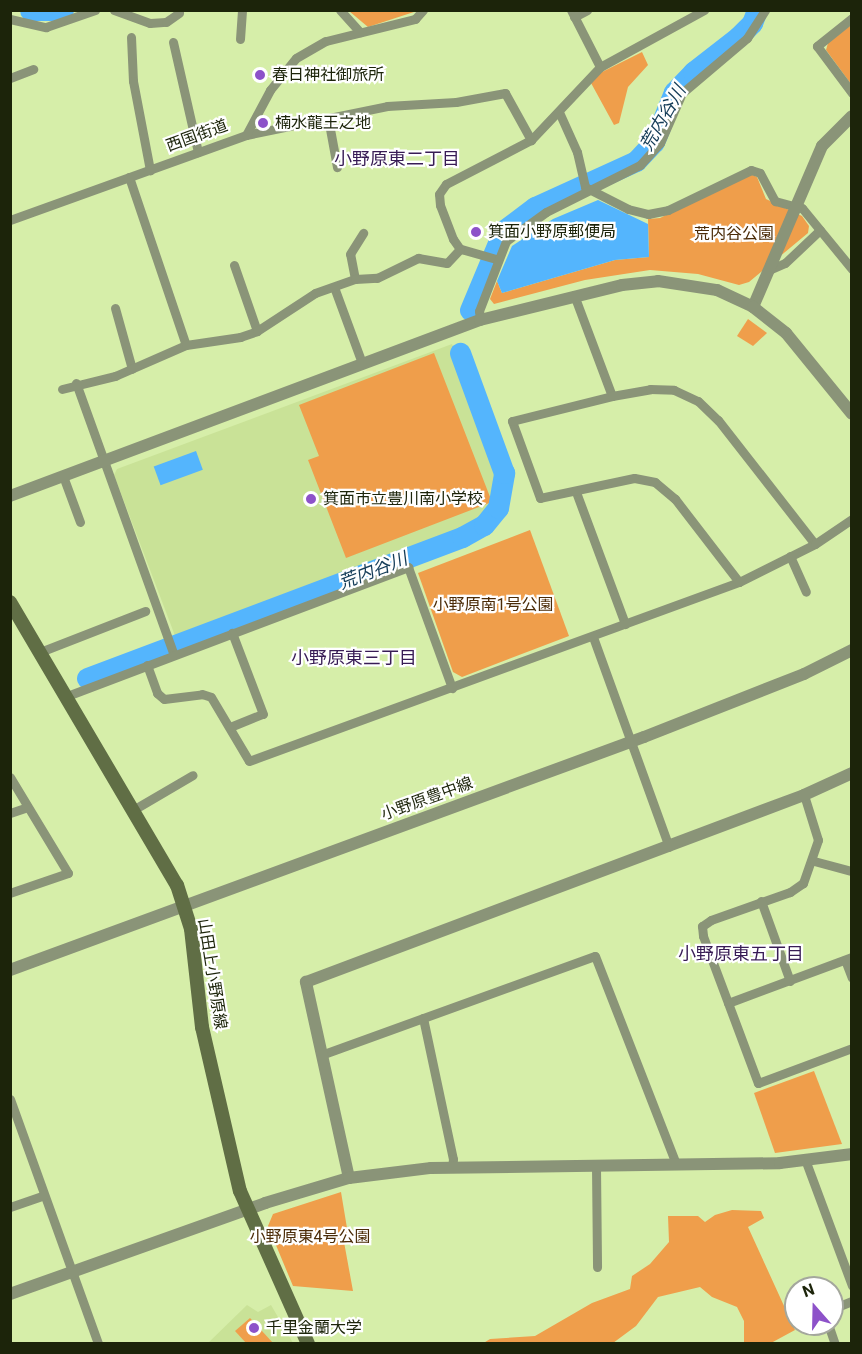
<!DOCTYPE html>
<html>
<head>
<meta charset="utf-8">
<style>
	body { margin:0 }
	#map { position:relative; width:862px; height:1354px; overflow:hidden; background:#d6eea9; font-family:Roboto,"Noto Sans JP",sans-serif }
	div>[style] { position:absolute }
	[style*='--x'] { left:calc(var(--x)*1px); top:calc(var(--y)*1px); width:calc(var(--w)*1px); rotate:calc(var(--a)*1deg) }
	.built>* { inset:0; background:#c9e297 }
	.green>* { inset:0; background:#ef9e4b }
	.water>* { inset:0; background:#54b5fd; transform-origin:0 0 }
	.river>* { height:21px; margin:-10.5px; padding:0 10.5px; transform-origin:10.5px; border-radius:10.5px; background:#54b5fd }
	.minor>* { height:9px; margin:-4.5px; padding:0 4.5px; transform-origin:4.5px; border-radius:4.5px; background:#8a9478 }
	.tertiary>* { height:12px; margin:-6px; padding:0 6px; transform-origin:6px; border-radius:6px; background:#8a9478 }
	.secondary>* { height:14px; margin:-7px; padding:0 7px; transform-origin:7px; border-radius:7px; background:#606e45 }
	.dots>* { width:16px; height:16px; translate:-50% -50%; box-sizing:border-box; border:3px solid #fff; border-radius:50% }
	span { translate:-50% -50%; white-space:nowrap; text-align:center; line-height:1.15; -webkit-text-stroke:4.5px #fff; paint-order:stroke }
	.poi-label { font-size:16px; color:#1c240a }
	.left { translate:0 -50%; text-align:left }
	.street-label { font-size:16px; color:#1c240a }
	.park-label { font-size:16px; color:#4b2b07 }
	.water-label { font-size:18px; color:#143c58; font-style:italic }
	.neighbourhood-label { font-size:18px; color:#381c55 }
	.frame { position:absolute; inset:0; border:12px solid #1c240a; pointer-events:none }
	.north { position:absolute; left:784px; top:1276px; width:60px; height:60px; box-sizing:border-box; background:#fff; border:2px solid #a4a79d; border-radius:50%; rotate:340deg; font-size:16px; font-weight:700; line-height:24px; text-align:center; color:#1c240a }
	.north::after { content:''; display:block; margin:auto; width:21px; height:27px; background:#8d52c9; clip-path:polygon(50% 0,100% 100%,50% 72%,0 100%) }
</style>
</head>
<body>
<div id="map">
	<div class="built">
		<i style="clip-path:polygon(452px 344px,501px 473px,501px 490px,482px 523px,462px 535px,177px 641px,114px 475px,117px 469px)"></i>
		<i style="clip-path:polygon(247px 1305px,258px 1312px,271px 1305px,293px 1343px,207px 1344px)"></i>
	</div>
	<div class="green">
		<i style="clip-path:polygon(349px 11px,417px 11px,368px 27px)"></i>
		<i style="clip-path:polygon(851px 25px,851px 84px,826px 50px,828px 43px)"></i>
		<i style="clip-path:polygon(642px 52px,648px 65px,628px 87px,619px 123px,614px 125px,591px 83px,600px 73px)"></i>
		<i style="clip-path:polygon(750px 174px,757px 177px,766px 199px,802px 216px,809px 226px,808px 233px,749px 282px,739px 285px,698px 274px,650px 270px,585px 280px,494px 304px,490px 299px,497px 281px,502px 293px,615px 260px,649px 257px,648px 219px,660px 218px)"></i>
		<i style="clip-path:polygon(748px 319px,767px 333px,753px 346px,737px 336px)"></i>
		<i style="clip-path:polygon(434px 353px,492px 502px,346px 558px,308px 460px,319px 456px,299px 405px)"></i>
		<i style="clip-path:polygon(530px 530px,569px 636px,462px 677px,453px 672px,418px 573px)"></i>
		<i style="clip-path:polygon(814px 1071px,842px 1144px,775px 1153px,754px 1093px)"></i>
		<i style="clip-path:polygon(341px 1192px,349px 1240px,344px 1242px,353px 1291px,293px 1286px,268px 1226px,273px 1214px)"></i>
		<i style="clip-path:polygon(732px 1210px,761px 1211px,764px 1218px,748px 1227px,795px 1330px,771px 1343px,744px 1343px,744px 1321px,737px 1307px,712px 1297px,700px 1287px,658px 1297px,636px 1326px,613px 1343px,482px 1344px,490px 1339px,535px 1336px,592px 1303px,630px 1289px,632px 1276px,650px 1264px,669px 1242px,668px 1216px,698px 1216px,705px 1222px,715px 1215px)"></i>
		<i style="clip-path:polygon(250px 1318px,273px 1343px,246px 1343px,235px 1331px)"></i>
	</div>
	<div class="water">
		<i style="clip-path:polygon(598px 200px,648px 224px,649px 257px,615px 260px,502px 293px,497px 281px,512px 246px,553px 219px)"></i>
		<i style="left:196px;top:451px;width:20px;height:45px;rotate:70deg"></i>
	</div>
	<div class="river">
		<i style="--x:30;--y:10;--w:33;--a:0"></i>
		<i style="--x:470;--y:310;--w:86;--a:-67.3"></i>
		<i style="--x:503;--y:231;--w:40;--a:-37"></i>
		<i style="--x:535;--y:207;--w:111;--a:-24.5"></i>
		<i style="--x:636;--y:161;--w:26;--a:-47"></i>
		<i style="--x:654;--y:142;--w:54;--a:-68.2"></i>
		<i style="--x:674;--y:92;--w:28;--a:-46"></i>
		<i style="--x:693;--y:72;--w:57;--a:-37.9"></i>
		<i style="--x:738;--y:37;--w:20;--a:-45"></i>
		<i style="--x:752;--y:23;--w:14;--a:-69"></i>
		<i style="--x:87;--y:678;--w:401;--a:-20.6"></i>
		<i style="--x:462;--y:537;--w:25;--a:-29"></i>
		<i style="--x:484;--y:525;--w:22;--a:-51"></i>
		<i style="--x:498;--y:508;--w:36;--a:-80"></i>
		<i style="--x:504;--y:473;--w:128;--a:-110.1"></i>
	</div>
	<div class="minor">
		<i style="--x:114;--y:10;--w:38;--a:20"></i>
		<i style="--x:150;--y:23;--w:16;--a:-4"></i>
		<i style="--x:166;--y:22;--w:16;--a:-35"></i>
		<i style="--x:340;--y:10;--w:30;--a:48"></i>
		<i style="--x:571;--y:10;--w:64;--a:63"></i>
		<i style="--x:574;--y:17;--w:15;--a:-28"></i>
		<i style="--x:852;--y:18;--w:45;--a:141.3"></i>
		<i style="--x:817;--y:46;--w:59;--a:53.3"></i>
		<i style="--x:10;--y:19;--w:37;--a:13"></i>
		<i style="--x:46;--y:27;--w:52;--a:-19.1"></i>
		<i style="--x:131;--y:37;--w:44;--a:87.4"></i>
		<i style="--x:133;--y:81;--w:91;--a:79.2"></i>
		<i style="--x:240;--y:39;--w:29;--a:-86"></i>
		<i style="--x:173;--y:42;--w:113;--a:77.2"></i>
		<i style="--x:10;--y:78;--w:25;--a:-21"></i>
		<i style="--x:559;--y:112;--w:44;--a:65.8"></i>
		<i style="--x:577;--y:152;--w:36;--a:77"></i>
		<i style="--x:585;--y:187;--w:48;--a:27.1"></i>
		<i style="--x:628;--y:209;--w:21;--a:14"></i>
		<i style="--x:648;--y:214;--w:20;--a:-11"></i>
		<i style="--x:668;--y:210;--w:92;--a:-25.7"></i>
		<i style="--x:751;--y:170;--w:9;--a:18"></i>
		<i style="--x:760;--y:173;--w:32;--a:62"></i>
		<i style="--x:775;--y:201;--w:28;--a:15"></i>
		<i style="--x:802;--y:208;--w:79;--a:50.7"></i>
		<i style="--x:328;--y:118;--w:50;--a:79.6"></i>
		<i style="--x:246;--y:135;--w:144;--a:-11.6"></i>
		<i style="--x:387;--y:106;--w:69;--a:-3.3"></i>
		<i style="--x:456;--y:102;--w:50;--a:-10.4"></i>
		<i style="--x:505;--y:93;--w:54;--a:61"></i>
		<i style="--x:129;--y:177;--w:177;--a:71.3"></i>
		<i style="--x:10;--y:220;--w:251;--a:-19.8"></i>
		<i style="--x:246;--y:135;--w:51;--a:-61.9"></i>
		<i style="--x:270;--y:90;--w:41;--a:-50.9"></i>
		<i style="--x:296;--y:58;--w:34;--a:-30"></i>
		<i style="--x:326;--y:41;--w:92;--a:-13.9"></i>
		<i style="--x:415;--y:19;--w:12;--a:-48"></i>
		<i style="--x:496;--y:259;--w:37;--a:-164"></i>
		<i style="--x:460;--y:249;--w:12;--a:-125"></i>
		<i style="--x:453;--y:239;--w:36;--a:-111"></i>
		<i style="--x:440;--y:205;--w:11;--a:-95"></i>
		<i style="--x:439;--y:194;--w:12;--a:-55"></i>
		<i style="--x:446;--y:184;--w:96;--a:-27.4"></i>
		<i style="--x:531;--y:140;--w:100;--a:-46.6"></i>
		<i style="--x:600;--y:67;--w:119;--a:-28.7"></i>
		<i style="--x:234;--y:265;--w:70;--a:70.8"></i>
		<i style="--x:769;--y:270;--w:17;--a:-24"></i>
		<i style="--x:785;--y:263;--w:48;--a:-43.3"></i>
		<i style="--x:355;--y:279;--w:25;--a:-101"></i>
		<i style="--x:350;--y:254;--w:25;--a:-58"></i>
		<i style="--x:334;--y:287;--w:81;--a:69.8"></i>
		<i style="--x:574;--y:295;--w:108;--a:69.4"></i>
		<i style="--x:115;--y:308;--w:63;--a:74.4"></i>
		<i style="--x:480;--y:320;--w:9;--a:-96"></i>
		<i style="--x:479;--y:311;--w:75;--a:-68.9"></i>
		<i style="--x:506;--y:241;--w:49;--a:-35.9"></i>
		<i style="--x:546;--y:212;--w:105;--a:-26.6"></i>
		<i style="--x:640;--y:165;--w:30;--a:-48"></i>
		<i style="--x:660;--y:143;--w:55;--a:-66.3"></i>
		<i style="--x:682;--y:93;--w:85;--a:-40.2"></i>
		<i style="--x:747;--y:38;--w:33;--a:-57"></i>
		<i style="--x:76;--y:383;--w:289;--a:70.2"></i>
		<i style="--x:62;--y:389;--w:55;--a:-13.8"></i>
		<i style="--x:115;--y:376;--w:77;--a:-23.6"></i>
		<i style="--x:186;--y:345;--w:55;--a:-8.4"></i>
		<i style="--x:240;--y:337;--w:18;--a:-19"></i>
		<i style="--x:257;--y:331;--w:69;--a:-33.2"></i>
		<i style="--x:315;--y:293;--w:42;--a:-19.3"></i>
		<i style="--x:355;--y:279;--w:22;--a:-3"></i>
		<i style="--x:377;--y:278;--w:46;--a:-26"></i>
		<i style="--x:418;--y:258;--w:29;--a:10"></i>
		<i style="--x:447;--y:263;--w:19;--a:-47"></i>
		<i style="--x:63;--y:476;--w:49;--a:69.7"></i>
		<i style="--x:576;--y:492;--w:141;--a:69.6"></i>
		<i style="--x:790;--y:556;--w:39;--a:66"></i>
		<i style="--x:739;--y:582;--w:105;--a:-127.6"></i>
		<i style="--x:675;--y:499;--w:26;--a:-140"></i>
		<i style="--x:655;--y:482;--w:21;--a:-169"></i>
		<i style="--x:634;--y:478;--w:96;--a:168"></i>
		<i style="--x:540;--y:498;--w:82;--a:-110"></i>
		<i style="--x:512;--y:421;--w:103;--a:-14"></i>
		<i style="--x:612;--y:396;--w:39;--a:-10"></i>
		<i style="--x:650;--y:389;--w:24;--a:2"></i>
		<i style="--x:674;--y:390;--w:26;--a:25"></i>
		<i style="--x:698;--y:401;--w:28;--a:44"></i>
		<i style="--x:718;--y:420;--w:157;--a:52"></i>
		<i style="--x:593;--y:637;--w:223;--a:70.1"></i>
		<i style="--x:40;--y:652;--w:113;--a:-21.3"></i>
		<i style="--x:147;--y:665;--w:30;--a:70"></i>
		<i style="--x:157;--y:693;--w:9;--a:41"></i>
		<i style="--x:164;--y:699;--w:38;--a:-7"></i>
		<i style="--x:202;--y:694;--w:9;--a:18"></i>
		<i style="--x:211;--y:697;--w:74;--a:59.3"></i>
		<i style="--x:249;--y:761;--w:522;--a:-20.07"></i>
		<i style="--x:739;--y:582;--w:85;--a:-26.6"></i>
		<i style="--x:815;--y:544;--w:45;--a:-34"></i>
		<i style="--x:67;--y:696;--w:365;--a:-20.7"></i>
		<i style="--x:408;--y:567;--w:129;--a:70"></i>
		<i style="--x:230;--y:727;--w:35;--a:-22"></i>
		<i style="--x:263;--y:714;--w:87;--a:-110.9"></i>
		<i style="--x:10;--y:777;--w:112;--a:58.9"></i>
		<i style="--x:68;--y:873;--w:61;--a:161"></i>
		<i style="--x:804;--y:795;--w:47;--a:72.7"></i>
		<i style="--x:818;--y:840;--w:46;--a:109.2"></i>
		<i style="--x:803;--y:883;--w:16;--a:145"></i>
		<i style="--x:790;--y:892;--w:84;--a:160.5"></i>
		<i style="--x:711;--y:920;--w:11;--a:146"></i>
		<i style="--x:702;--y:926;--w:10;--a:84"></i>
		<i style="--x:703;--y:936;--w:157;--a:69.5"></i>
		<i style="--x:758;--y:1083;--w:100;--a:-20.4"></i>
		<i style="--x:133;--y:810;--w:69;--a:-30.3"></i>
		<i style="--x:10;--y:813;--w:18;--a:-19"></i>
		<i style="--x:814;--y:861;--w:39;--a:15"></i>
		<i style="--x:761;--y:901;--w:85;--a:70.1"></i>
		<i style="--x:845;--y:960;--w:19;--a:69"></i>
		<i style="--x:728;--y:1003;--w:132;--a:-20.4"></i>
		<i style="--x:423;--y:1018;--w:144;--a:78"></i>
		<i style="--x:453;--y:1159;--w:8;--a:97"></i>
		<i style="--x:321;--y:1055;--w:291;--a:-19.9"></i>
		<i style="--x:595;--y:956;--w:223;--a:68.7"></i>
		<i style="--x:10;--y:1099;--w:260;--a:70.2"></i>
		<i style="--x:806;--y:1162;--w:132;--a:69.6"></i>
		<i style="--x:596;--y:1167;--w:100;--a:89.4"></i>
		<i style="--x:10;--y:1207;--w:36;--a:-19"></i>
		<i style="--x:832;--y:1309;--w:22;--a:-22"></i>
		<i style="--x:795;--y:1323;--w:1;--a:0"></i>
		<i style="--x:828;--y:1324;--w:21;--a:71"></i>
	</div>
	<div class="tertiary">
		<i style="--x:753;--y:307;--w:175;--a:-66.8"></i>
		<i style="--x:822;--y:146;--w:42;--a:-45"></i>
		<i style="--x:10;--y:496;--w:502;--a:-20.53"></i>
		<i style="--x:480;--y:320;--w:146;--a:-13.8"></i>
		<i style="--x:622;--y:285;--w:36;--a:-6"></i>
		<i style="--x:658;--y:281;--w:60;--a:8.7"></i>
		<i style="--x:717;--y:290;--w:40;--a:25"></i>
		<i style="--x:753;--y:307;--w:42;--a:38.2"></i>
		<i style="--x:786;--y:333;--w:104;--a:50.8"></i>
		<i style="--x:10;--y:970;--w:675;--a:-20.18"></i>
		<i style="--x:644;--y:737;--w:172;--a:-21.5"></i>
		<i style="--x:804;--y:674;--w:54;--a:-26.6"></i>
		<i style="--x:349;--y:1178;--w:201;--a:-102.4"></i>
		<i style="--x:306;--y:982;--w:532;--a:-20.58"></i>
		<i style="--x:804;--y:795;--w:53;--a:-24.6"></i>
		<i style="--x:10;--y:1294;--w:271;--a:-19.6"></i>
		<i style="--x:265;--y:1203;--w:88;--a:-16.6"></i>
		<i style="--x:349;--y:1178;--w:83;--a:-7"></i>
		<i style="--x:431;--y:1168;--w:349;--a:-0.8"></i>
		<i style="--x:780;--y:1163;--w:73;--a:-7.1"></i>
	</div>
	<div class="secondary">
		<i style="--x:10;--y:602;--w:329;--a:59.5"></i>
		<i style="--x:177;--y:885;--w:46;--a:72.3"></i>
		<i style="--x:191;--y:929;--w:99;--a:83.6"></i>
		<i style="--x:202;--y:1027;--w:168;--a:77"></i>
		<i style="--x:240;--y:1191;--w:167;--a:66"></i>
	</div>
	<div class="dots">
		<i style="left:260px;top:75px;background:#8d52c9"></i>
		<i style="left:263px;top:123px;background:#8d52c9"></i>
		<i style="left:476px;top:232px;background:#8d52c9"></i>
		<i style="left:311px;top:499px;background:#8d52c9"></i>
		<i style="left:254px;top:1328px;background:#8d52c9"></i>
	</div>
	<div class="poi-label">
		<span class="left" style="left:272px;top:75px">春日神社御旅所</span>
		<span class="left" style="left:275px;top:123px">楠水龍王之地</span>
		<span class="left" style="left:488px;top:232px">箕面小野原郵便局</span>
		<span class="left" style="left:323px;top:499px">箕面市立豊川南小学校</span>
		<span class="left" style="left:266px;top:1328px">千里金蘭大学</span>
	</div>
	<div class="street-label">
		<span style="left:197px;top:136px;rotate:-20deg">西国街道</span>
		<span style="left:427px;top:799px;rotate:-20deg">小野原豊中線</span>
		<span style="left:212px;top:974px;rotate:81deg">山田上小野原線</span>
	</div>
	<div class="park-label">
		<span style="left:734px;top:234px">荒内谷公園</span>
		<span style="left:493px;top:605px">小野原南1号公園</span>
		<span style="left:310px;top:1237px">小野原東4号公園</span>
	</div>
	<div class="water-label">
		<span style="left:663px;top:118px;rotate:-60deg">荒内谷川</span>
		<span style="left:373px;top:571px;rotate:-21deg">荒内谷川</span>
	</div>
	<div class="neighbourhood-label">
		<span style="left:397px;top:159px">小野原東二丁目</span>
		<span style="left:354px;top:658px">小野原東三丁目</span>
		<span style="left:741px;top:954px">小野原東五丁目</span>
	</div>
	<div class="frame"></div>
	<div class="north">N</div>
</div>
</body>
</html>
